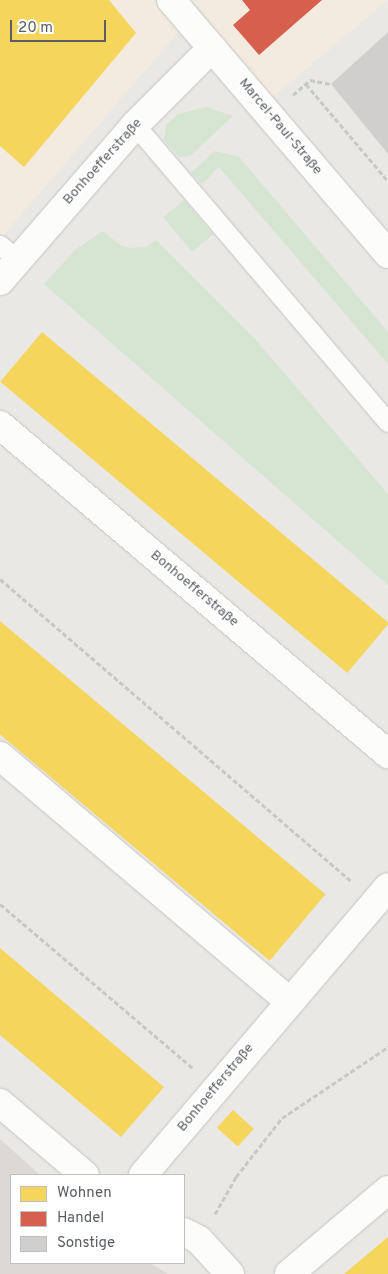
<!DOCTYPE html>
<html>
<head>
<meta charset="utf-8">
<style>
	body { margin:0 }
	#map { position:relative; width:388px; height:1274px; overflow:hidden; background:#eae8e5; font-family:Overpass,sans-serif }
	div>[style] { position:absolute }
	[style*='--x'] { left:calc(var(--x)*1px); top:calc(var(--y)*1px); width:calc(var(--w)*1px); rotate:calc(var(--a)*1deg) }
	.commercial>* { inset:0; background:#f3ebdf }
	.education>* { inset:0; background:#dcd8d5 }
	.green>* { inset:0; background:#d6e4d2; transform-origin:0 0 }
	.homes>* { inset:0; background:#f6d55c; transform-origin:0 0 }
	.shops>* { inset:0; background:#d6604d }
	.building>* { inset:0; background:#d1cfce }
	.path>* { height:3px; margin-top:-1.5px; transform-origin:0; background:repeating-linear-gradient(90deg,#c6cac7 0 5px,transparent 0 7.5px) }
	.roads { filter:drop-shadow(0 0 1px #c4c5c5) drop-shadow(0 0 1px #c4c5c5) }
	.service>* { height:19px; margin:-9.5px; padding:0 9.5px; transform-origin:9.5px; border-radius:9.5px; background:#fcfcfb }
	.minor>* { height:28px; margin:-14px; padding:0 14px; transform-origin:14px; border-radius:14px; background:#fcfcfb }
	.tertiary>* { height:28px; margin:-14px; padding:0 14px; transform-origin:14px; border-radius:14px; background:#fcfcfb }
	span { translate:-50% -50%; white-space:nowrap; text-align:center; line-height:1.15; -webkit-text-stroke:5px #fff; paint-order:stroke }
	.street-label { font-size:14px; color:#5b5f62 }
	.legend { position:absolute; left:10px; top:1174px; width:175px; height:90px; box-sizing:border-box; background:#fff; border:1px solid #bdbfc0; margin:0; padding:6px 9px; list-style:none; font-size:15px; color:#5b5f62 }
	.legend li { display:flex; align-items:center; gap:10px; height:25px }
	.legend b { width:25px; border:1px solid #bdbfc0 }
	.scale { position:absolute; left:10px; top:20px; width:96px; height:22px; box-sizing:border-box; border:2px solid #5b5f62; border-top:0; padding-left:6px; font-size:15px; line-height:18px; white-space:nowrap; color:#5b5f62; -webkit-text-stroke:4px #fff; paint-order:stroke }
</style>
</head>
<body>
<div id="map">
	<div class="commercial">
		<i style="clip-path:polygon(0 0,388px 0,253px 114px,180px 30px,0 239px)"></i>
	</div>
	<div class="education">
		<i style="clip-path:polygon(0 1139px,40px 1175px,11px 1175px,11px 1263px,150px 1263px,168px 1274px,0 1274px)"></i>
	</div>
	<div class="green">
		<i style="clip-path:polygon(206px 107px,233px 116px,190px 156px,179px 157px,164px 140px,166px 125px,178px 114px)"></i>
		<i style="clip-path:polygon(215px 151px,239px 157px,388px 332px,388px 364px,219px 167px,202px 184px,191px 173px)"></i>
		<i style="left:184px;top:200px;width:45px;height:27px;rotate:50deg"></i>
		<i style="clip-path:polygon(103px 231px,120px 245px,129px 248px,146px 247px,156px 240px,255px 339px,388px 494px,388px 585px,44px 284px,76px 249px)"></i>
	</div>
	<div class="homes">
		<i style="clip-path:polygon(0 0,109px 0,136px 33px,24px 167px,0 146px)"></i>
		<i style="left:42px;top:332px;width:453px;height:65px;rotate:40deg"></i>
		<i style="left:0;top:621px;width:425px;height:87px;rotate:40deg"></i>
		<i style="clip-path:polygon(0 948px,164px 1087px,121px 1137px,0 1035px)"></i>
		<i style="left:233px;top:1110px;width:28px;height:24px;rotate:42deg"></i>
		<i style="clip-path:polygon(388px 1237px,388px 1274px,344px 1274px,382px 1242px)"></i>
	</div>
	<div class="shops">
		<i style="clip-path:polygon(242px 0,322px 0,259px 55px,233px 25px,250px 10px)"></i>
	</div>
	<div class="building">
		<i style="clip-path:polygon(388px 32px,388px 154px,331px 84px)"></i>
	</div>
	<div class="path">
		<i style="--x:306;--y:84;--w:127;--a:49.8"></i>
		<i style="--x:293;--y:95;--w:23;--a:-41"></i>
		<i style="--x:310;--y:80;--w:21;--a:11"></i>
		<i style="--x:0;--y:579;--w:464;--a:40.7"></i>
		<i style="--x:0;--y:904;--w:253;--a:40.4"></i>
		<i style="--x:215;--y:1214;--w:43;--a:-60.4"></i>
		<i style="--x:236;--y:1177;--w:75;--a:-52.1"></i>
		<i style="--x:282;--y:1118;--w:128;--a:-33.8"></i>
	</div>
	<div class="roads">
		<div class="service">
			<i style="--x:135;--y:125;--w:390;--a:49.6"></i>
			<i style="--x:0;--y:245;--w:23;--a:40"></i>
		</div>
		<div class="minor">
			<i style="--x:0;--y:281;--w:206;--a:-49.1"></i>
			<i style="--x:135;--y:125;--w:109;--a:-45"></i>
			<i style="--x:0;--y:425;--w:509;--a:40.3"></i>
			<i style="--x:0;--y:756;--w:380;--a:40.3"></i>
			<i style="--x:0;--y:1103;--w:111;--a:40.3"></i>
			<i style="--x:143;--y:1175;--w:378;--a:-49.6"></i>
			<i style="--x:184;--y:1232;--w:17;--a:28"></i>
			<i style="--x:199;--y:1240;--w:46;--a:47.6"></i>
			<i style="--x:289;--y:1274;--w:130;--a:-40.3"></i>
		</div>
		<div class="tertiary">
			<i style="--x:171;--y:0;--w:334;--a:49.5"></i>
		</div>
	</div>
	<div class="street-label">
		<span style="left:280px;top:127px;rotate:50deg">Marcel-Paul-Straße</span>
		<span style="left:103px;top:162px;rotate:-48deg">Bonhoefferstraße</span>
		<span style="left:194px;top:589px;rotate:40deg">Bonhoefferstraße</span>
		<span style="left:216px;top:1088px;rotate:-50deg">Bonhoefferstraße</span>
	</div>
	<ul class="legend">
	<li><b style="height:14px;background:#f6d55c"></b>Wohnen</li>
	<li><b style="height:14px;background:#d6604d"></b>Handel</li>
	<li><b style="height:14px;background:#d1cfce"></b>Sonstige</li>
	</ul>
	<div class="scale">20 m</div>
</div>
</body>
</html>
